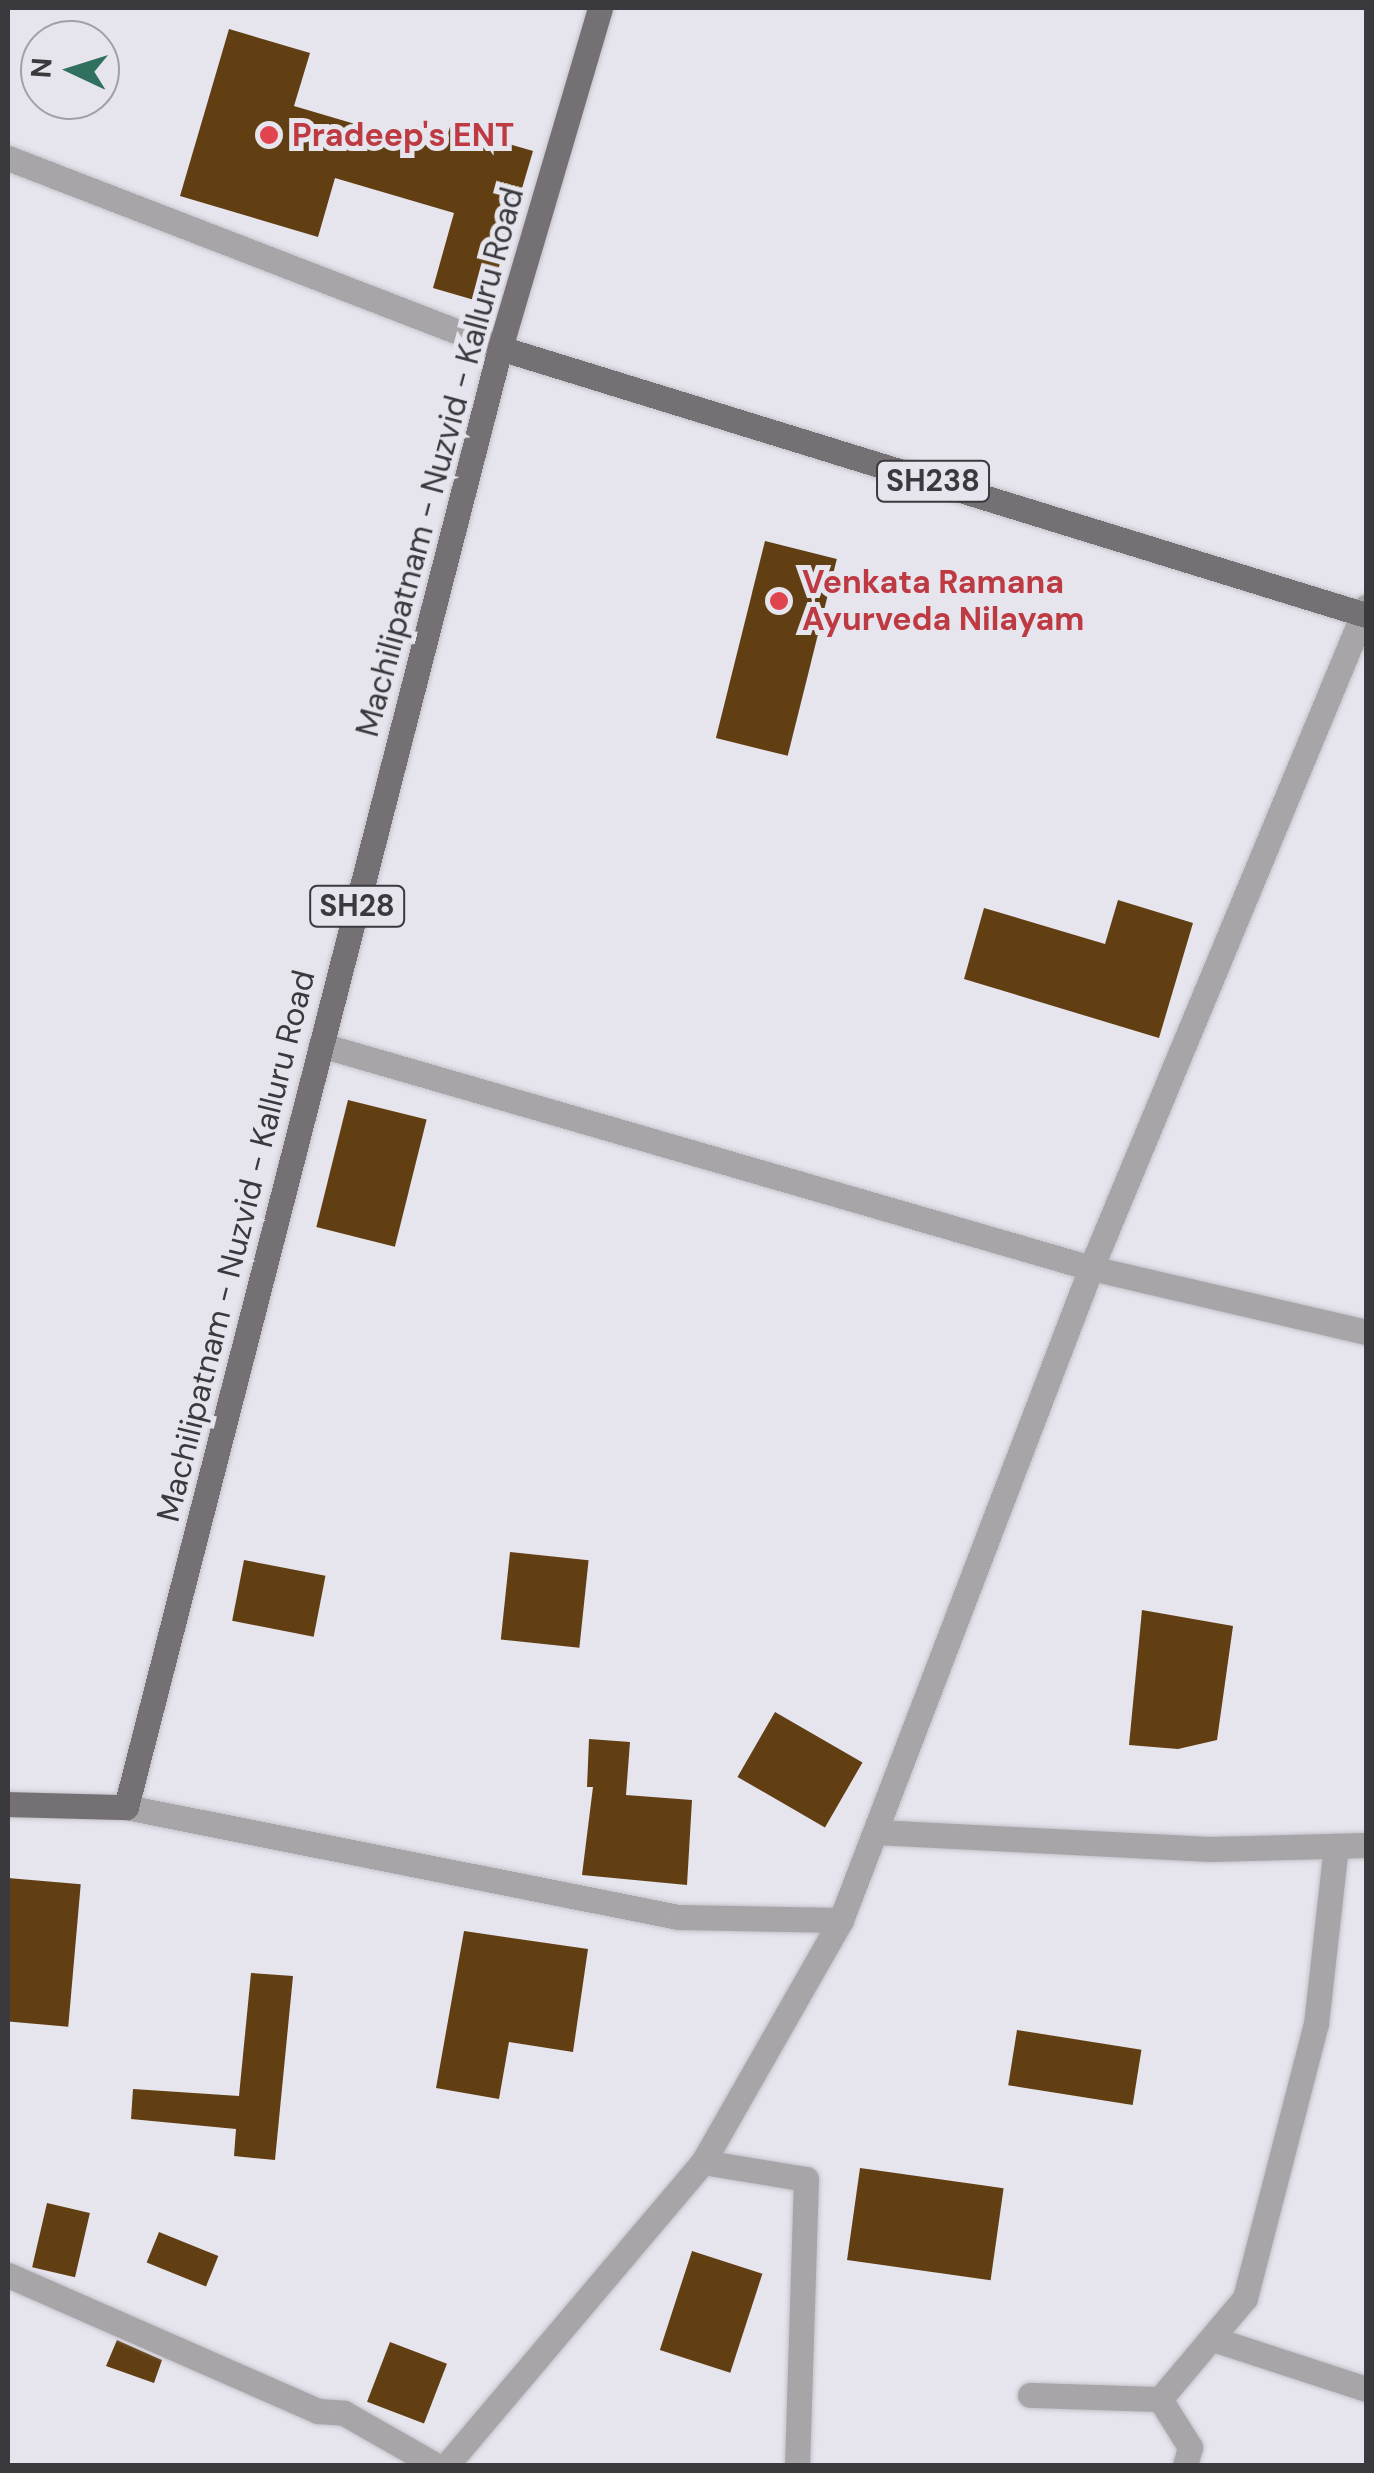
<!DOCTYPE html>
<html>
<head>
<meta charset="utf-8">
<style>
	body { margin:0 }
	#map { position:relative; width:1374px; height:2473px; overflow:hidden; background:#e6e4ed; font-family:"DM Sans",sans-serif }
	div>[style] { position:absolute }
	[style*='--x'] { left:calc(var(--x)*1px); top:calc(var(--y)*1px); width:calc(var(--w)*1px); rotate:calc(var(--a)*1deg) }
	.building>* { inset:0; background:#623f13; transform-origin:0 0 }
	.roads { filter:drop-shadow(0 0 2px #c4c2ca) drop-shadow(0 0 2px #c4c2ca) }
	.minor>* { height:25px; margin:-12.5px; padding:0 12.5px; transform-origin:12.5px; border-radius:12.5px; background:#a8a5a8 }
	.major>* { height:25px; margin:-12.5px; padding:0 12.5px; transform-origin:12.5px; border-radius:12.5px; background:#757074 }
	.dots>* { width:28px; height:28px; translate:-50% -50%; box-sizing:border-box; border:5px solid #e6e4ed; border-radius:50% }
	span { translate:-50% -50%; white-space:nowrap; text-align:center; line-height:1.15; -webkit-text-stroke:10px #e6e4ed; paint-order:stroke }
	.shield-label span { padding:2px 8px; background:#e6e4ed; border:2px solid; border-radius:8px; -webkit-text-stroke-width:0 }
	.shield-label { font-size:30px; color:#3a393d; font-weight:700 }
	.health-label { font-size:32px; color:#be3a42; font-weight:700 }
	.left { translate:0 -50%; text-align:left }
	.street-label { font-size:32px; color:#3a393d }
	.frame { position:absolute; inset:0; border:10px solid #3a393d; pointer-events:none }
	.north { position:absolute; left:20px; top:20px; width:100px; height:100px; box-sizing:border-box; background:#e6e4ed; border:2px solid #a1a0a7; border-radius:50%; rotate:274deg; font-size:28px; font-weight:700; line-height:40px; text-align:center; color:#3a393d }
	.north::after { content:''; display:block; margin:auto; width:35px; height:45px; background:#30705e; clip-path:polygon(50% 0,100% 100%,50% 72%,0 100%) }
</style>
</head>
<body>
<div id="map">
	<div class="building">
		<i style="clip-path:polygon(229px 29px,310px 53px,294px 106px,443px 150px,450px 127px,533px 151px,488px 304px,433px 288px,454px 213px,335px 178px,318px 237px,180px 196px)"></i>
		<i style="left:765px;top:541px;width:74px;height:203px;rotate:14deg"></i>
		<i style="clip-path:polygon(1118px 900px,1193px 923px,1159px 1038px,964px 979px,984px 908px,1105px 944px)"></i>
		<i style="left:348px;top:1100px;width:81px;height:131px;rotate:14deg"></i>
		<i style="left:510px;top:1552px;width:79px;height:88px;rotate:6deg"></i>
		<i style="left:244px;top:1560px;width:83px;height:62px;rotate:11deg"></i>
		<i style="clip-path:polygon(1142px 1610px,1233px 1626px,1217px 1740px,1178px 1749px,1129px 1745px)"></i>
		<i style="left:775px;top:1712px;width:101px;height:75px;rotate:30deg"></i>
		<i style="clip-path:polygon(589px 1739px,630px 1742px,626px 1795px,692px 1800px,687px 1885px,582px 1875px,593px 1787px,587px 1787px)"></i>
		<i style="left:8px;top:1878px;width:73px;height:143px;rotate:5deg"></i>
		<i style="clip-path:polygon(464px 1931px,588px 1949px,573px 2052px,509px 2042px,499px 2099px,436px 2088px)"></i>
		<i style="clip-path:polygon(251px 1973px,293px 1976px,275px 2160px,234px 2156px,236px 2129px,131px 2119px,133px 2089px,239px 2096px)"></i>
		<i style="left:1017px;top:2030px;width:126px;height:56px;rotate:9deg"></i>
		<i style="left:860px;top:2168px;width:145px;height:93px;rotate:8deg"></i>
		<i style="left:47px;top:2203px;width:44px;height:66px;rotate:13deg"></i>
		<i style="left:159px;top:2232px;width:64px;height:33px;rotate:22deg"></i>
		<i style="left:692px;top:2251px;width:74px;height:104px;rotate:18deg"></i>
		<i style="clip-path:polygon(117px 2340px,162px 2360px,154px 2383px,106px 2366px)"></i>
		<i style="left:390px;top:2342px;width:61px;height:64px;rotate:21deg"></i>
	</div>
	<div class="roads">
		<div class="minor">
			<i style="--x:8;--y:158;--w:527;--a:21.12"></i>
			<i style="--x:321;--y:1045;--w:802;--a:16.15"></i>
			<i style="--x:1091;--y:1268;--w:282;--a:13.1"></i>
			<i style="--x:126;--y:1807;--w:563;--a:11.27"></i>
			<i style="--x:678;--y:1917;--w:163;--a:1.1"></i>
			<i style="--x:841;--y:1920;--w:698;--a:-69.02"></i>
			<i style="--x:1091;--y:1268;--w:716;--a:-67.41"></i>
			<i style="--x:876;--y:1832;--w:334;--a:2.9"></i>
			<i style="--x:1210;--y:1849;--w:156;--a:-1.5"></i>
			<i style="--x:703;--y:2162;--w:104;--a:9.4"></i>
			<i style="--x:806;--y:2179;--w:287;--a:91.8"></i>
			<i style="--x:8;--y:2275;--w:339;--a:23.7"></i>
			<i style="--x:318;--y:2411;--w:26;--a:4"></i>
			<i style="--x:344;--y:2413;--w:107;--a:29.7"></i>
			<i style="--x:1216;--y:2340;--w:158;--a:18.1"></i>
			<i style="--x:1030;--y:2395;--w:130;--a:1.8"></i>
			<i style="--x:1160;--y:2399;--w:132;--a:-49.9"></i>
			<i style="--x:1245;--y:2298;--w:283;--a:-75.5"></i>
			<i style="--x:1316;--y:2024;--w:179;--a:-83.6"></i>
			<i style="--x:1160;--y:2399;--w:57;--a:58"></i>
			<i style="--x:1190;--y:2447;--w:20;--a:105"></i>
			<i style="--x:446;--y:2466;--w:398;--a:-49.8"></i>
			<i style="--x:703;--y:2162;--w:279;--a:-60.3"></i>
		</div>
		<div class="major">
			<i style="--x:500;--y:348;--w:906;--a:17.14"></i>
			<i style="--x:8;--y:1804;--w:118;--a:1.5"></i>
			<i style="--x:126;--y:1807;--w:1506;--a:-75.62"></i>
			<i style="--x:500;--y:348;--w:354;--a:-73.6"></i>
		</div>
	</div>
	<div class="dots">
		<i style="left:269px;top:135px;background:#e0444e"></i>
		<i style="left:779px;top:601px;background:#e0444e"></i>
	</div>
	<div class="shield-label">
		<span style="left:933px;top:481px">SH238</span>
		<span style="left:357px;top:906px">SH28</span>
	</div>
	<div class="health-label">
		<span class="left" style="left:292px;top:135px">Pradeep's ENT</span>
		<span class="left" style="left:802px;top:601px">Venkata Ramana<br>Ayurveda Nilayam</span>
	</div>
	<div class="street-label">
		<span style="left:440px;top:462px;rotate:-75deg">Machilipatnam - Nuzvid - Kalluru Road</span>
		<span style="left:236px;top:1246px;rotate:-76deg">Machilipatnam - Nuzvid - Kalluru Road</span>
	</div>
	<div class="frame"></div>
	<div class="north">N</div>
</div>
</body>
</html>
